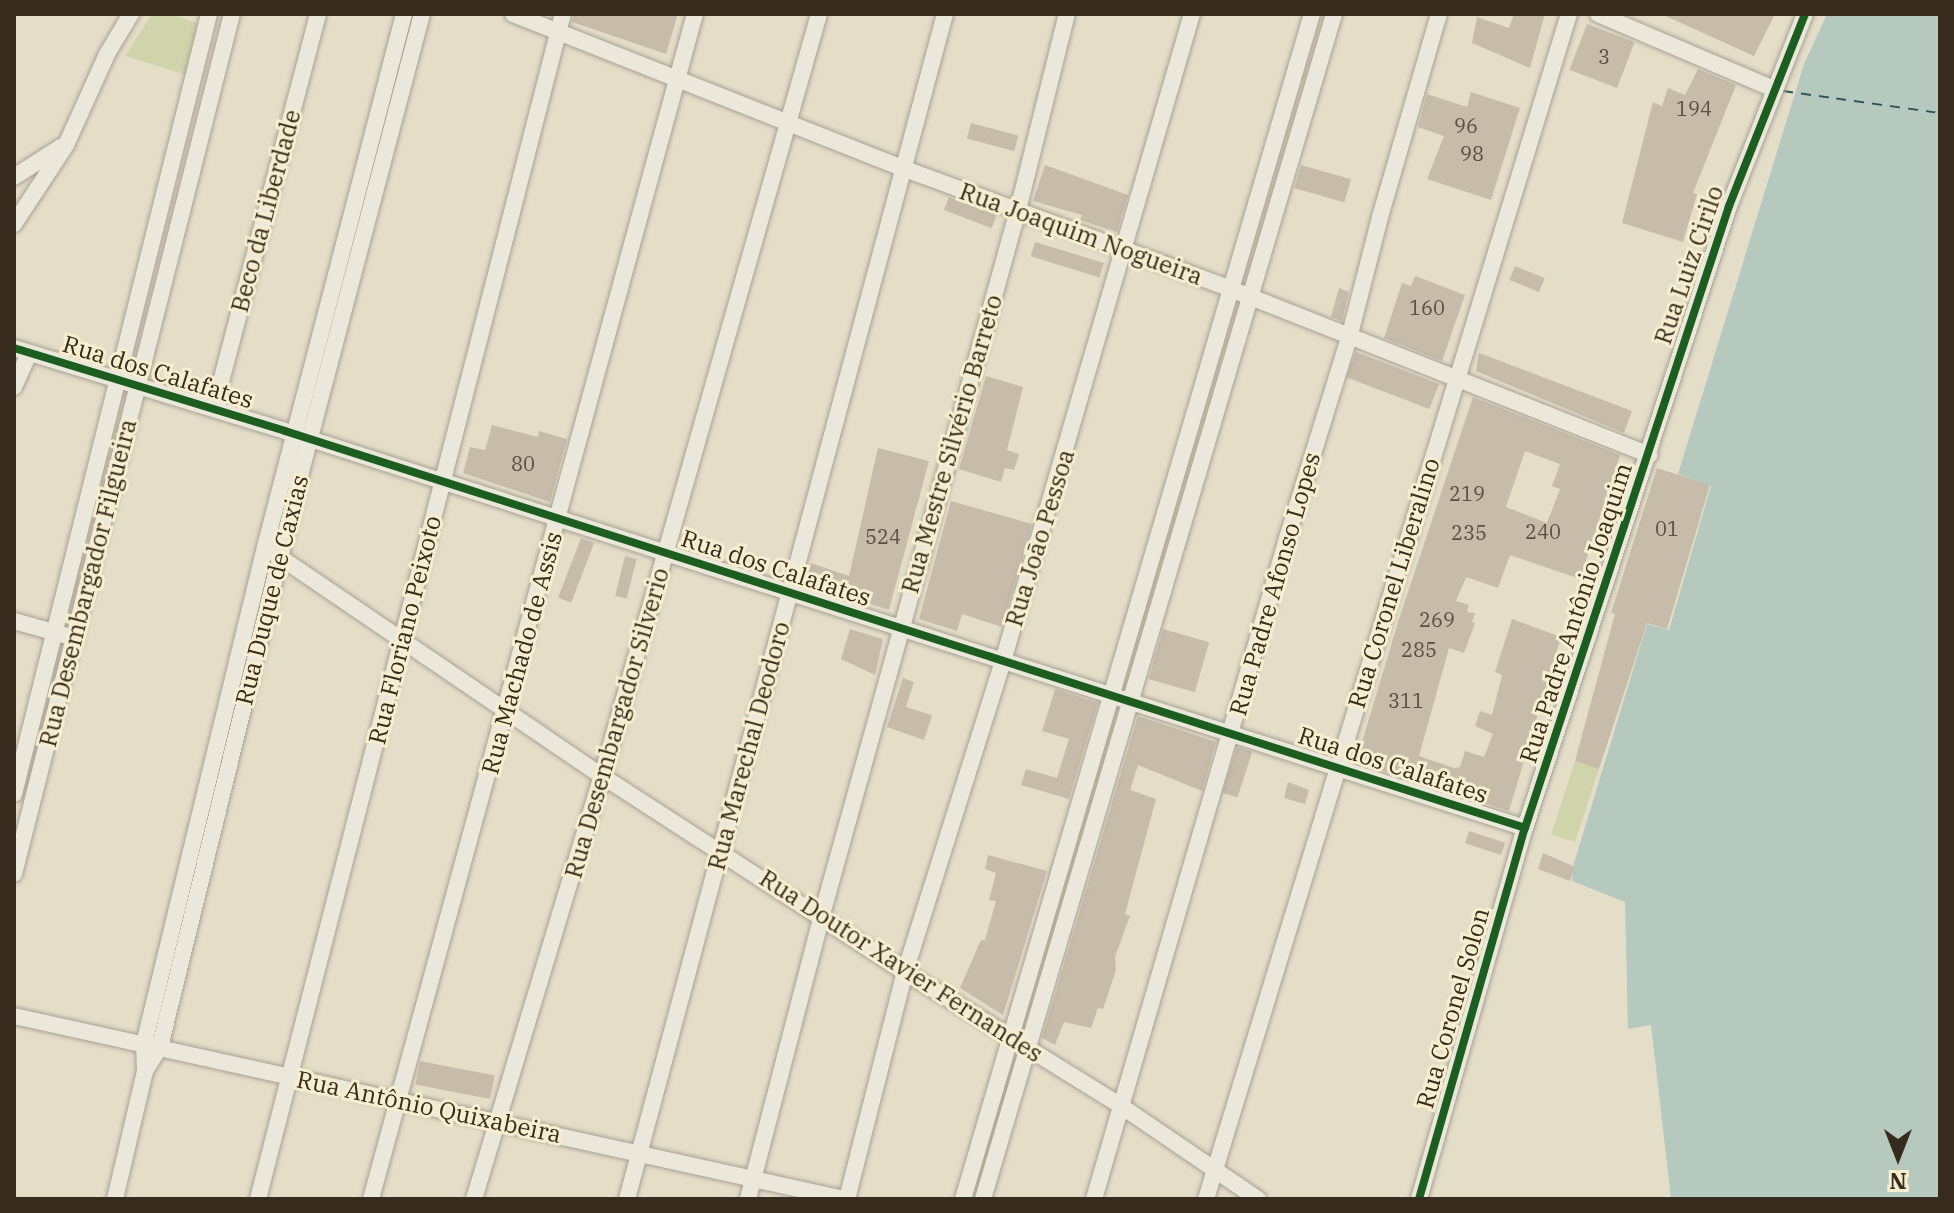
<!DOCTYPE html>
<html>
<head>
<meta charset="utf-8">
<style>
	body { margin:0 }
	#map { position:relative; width:1954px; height:1213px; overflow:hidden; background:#e4dec9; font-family:"IBM Plex Serif",serif }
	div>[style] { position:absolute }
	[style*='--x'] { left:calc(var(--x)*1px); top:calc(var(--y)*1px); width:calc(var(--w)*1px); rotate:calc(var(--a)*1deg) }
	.green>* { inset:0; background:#d0d4ab; transform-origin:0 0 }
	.water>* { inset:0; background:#b6c9be }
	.ferry>* { height:2px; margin-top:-1px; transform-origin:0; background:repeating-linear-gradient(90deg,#2a5556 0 10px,transparent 0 18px) }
	.building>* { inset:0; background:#c7bcaa; transform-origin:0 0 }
	.roads { filter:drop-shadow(0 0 2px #a8a293) drop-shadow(0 0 2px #a8a293) }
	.minor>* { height:16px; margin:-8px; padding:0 8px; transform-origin:8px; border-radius:8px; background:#ebe7db }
	.cycleway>* { height:8px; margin:-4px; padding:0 4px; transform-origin:4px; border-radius:4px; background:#1b5e20 }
	span { translate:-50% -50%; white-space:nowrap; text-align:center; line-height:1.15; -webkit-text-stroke:6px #f6eece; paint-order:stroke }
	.number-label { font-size:20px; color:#5a4f40 }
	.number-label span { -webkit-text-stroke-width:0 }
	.street-label { font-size:24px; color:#362b1c }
	.frame { position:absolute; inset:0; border:16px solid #362b1c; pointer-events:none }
	.north { position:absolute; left:1858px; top:1117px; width:80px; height:80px; -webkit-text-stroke:6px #f6eece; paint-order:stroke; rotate:180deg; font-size:22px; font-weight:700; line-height:32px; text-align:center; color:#362b1c }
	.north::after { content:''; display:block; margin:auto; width:28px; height:36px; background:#362b1c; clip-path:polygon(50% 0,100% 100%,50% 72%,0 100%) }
</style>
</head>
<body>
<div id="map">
	<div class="green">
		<i style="clip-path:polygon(152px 14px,170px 14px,201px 25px,187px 75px,125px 56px)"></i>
		<i style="left:1575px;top:761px;width:25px;height:77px;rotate:18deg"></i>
	</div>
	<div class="water">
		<i style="clip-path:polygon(1827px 14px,1940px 14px,1940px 1199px,1671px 1199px,1651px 1025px,1628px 1029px,1625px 902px,1572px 881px,1574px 863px,1647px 624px,1669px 630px,1711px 486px,1678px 474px,1804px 64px)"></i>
	</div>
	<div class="ferry">
		<i style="--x:1783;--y:91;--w:159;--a:8"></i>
	</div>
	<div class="building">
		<i style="clip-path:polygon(574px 14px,678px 14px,666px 54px,572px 22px)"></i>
		<i style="clip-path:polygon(1514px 14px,1545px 14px,1530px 68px,1472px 43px,1477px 17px,1509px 28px)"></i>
		<i style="clip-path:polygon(1661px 14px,1775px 14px,1754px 56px)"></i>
		<i style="left:1587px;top:24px;width:51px;height:49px;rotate:21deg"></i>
		<i style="clip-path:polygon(1698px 69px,1736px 85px,1693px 193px,1697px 194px,1683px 242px,1622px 223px,1653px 102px,1662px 106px,1668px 88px,1685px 95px)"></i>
		<i style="clip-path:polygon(1471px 92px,1520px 108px,1491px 200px,1427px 179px,1444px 136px,1418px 127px,1427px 94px,1467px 107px)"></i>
		<i style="left:971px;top:123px;width:49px;height:16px;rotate:15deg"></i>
		<i style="clip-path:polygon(1045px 165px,1128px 195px,1117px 232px,1080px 220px,1082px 215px,1033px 201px)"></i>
		<i style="left:1301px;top:165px;width:52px;height:24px;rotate:16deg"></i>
		<i style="left:949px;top:197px;width:51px;height:14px;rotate:21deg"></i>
		<i style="left:1035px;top:242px;width:72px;height:15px;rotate:17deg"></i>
		<i style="left:1515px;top:266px;width:32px;height:15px;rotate:22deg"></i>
		<i style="clip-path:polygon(1415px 276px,1465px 295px,1442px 361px,1384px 338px,1402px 283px,1411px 286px)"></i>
		<i style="clip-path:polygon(1339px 288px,1349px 292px,1342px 321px,1331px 317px)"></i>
		<i style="left:1356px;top:352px;width:89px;height:27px;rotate:21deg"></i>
		<i style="clip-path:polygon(1479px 353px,1632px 411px,1624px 433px,1476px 371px)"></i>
		<i style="clip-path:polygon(986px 376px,1023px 387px,1007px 450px,1019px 454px,1014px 470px,1005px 468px,1001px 482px,959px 469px)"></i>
		<i style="clip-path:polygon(evenodd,1473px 397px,1620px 455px,1580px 579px,1510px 555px,1498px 588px,1466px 577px,1456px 601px,1469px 605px,1467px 612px,1475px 613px,1472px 622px,1475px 623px,1464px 653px,1449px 648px,1419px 756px,1454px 768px,1460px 767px,1465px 751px,1484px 757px,1493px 734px,1475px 726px,1480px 711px,1492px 715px,1502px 675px,1495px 672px,1512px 619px,1561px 637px,1509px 811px,1356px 762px,1400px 616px,1473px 397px,1525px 451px,1560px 464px,1552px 486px,1560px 489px,1547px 523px,1506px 507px,1525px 451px)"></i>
		<i style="clip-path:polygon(492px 425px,538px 437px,539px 431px,567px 439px,550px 502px,463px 473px,470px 447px,485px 450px)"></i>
		<i style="clip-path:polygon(878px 448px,929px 461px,889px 610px,805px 582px,811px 563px,849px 576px)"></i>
		<i style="clip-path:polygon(1657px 468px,1710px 485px,1667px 629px,1647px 623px,1599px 769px,1575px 761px,1615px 614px,1611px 613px)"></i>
		<i style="clip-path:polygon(951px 501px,1032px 524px,1002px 627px,962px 614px,957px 631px,919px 619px)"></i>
		<i style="left:581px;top:538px;width:14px;height:64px;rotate:21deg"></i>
		<i style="left:625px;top:556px;width:12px;height:41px;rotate:14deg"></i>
		<i style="clip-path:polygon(850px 629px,883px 639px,875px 675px,841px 659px)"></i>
		<i style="left:1163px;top:629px;width:48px;height:52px;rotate:16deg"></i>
		<i style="clip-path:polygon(903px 678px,914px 682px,906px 707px,932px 715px,924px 740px,887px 727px)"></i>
		<i style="clip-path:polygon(1055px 689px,1098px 703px,1069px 799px,1021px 785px,1026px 769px,1057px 778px,1069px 739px,1042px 731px)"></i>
		<i style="clip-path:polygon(1138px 716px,1216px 742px,1202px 791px,1138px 765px,1130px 790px,1156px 799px,1125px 914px,1130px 916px,1115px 957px,1116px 970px,1103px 1009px,1098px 1008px,1091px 1028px,1064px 1022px,1055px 1045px,1042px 1038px)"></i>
		<i style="left:1237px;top:747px;width:16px;height:48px;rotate:18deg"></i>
		<i style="clip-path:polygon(1288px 782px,1309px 790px,1305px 804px,1284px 798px)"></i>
		<i style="left:1469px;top:831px;width:38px;height:13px;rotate:18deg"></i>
		<i style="clip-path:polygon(1543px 853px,1575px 867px,1570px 881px,1538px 869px)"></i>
		<i style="clip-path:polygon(988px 855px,1047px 871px,1003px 1015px,960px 988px,981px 940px,985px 940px,996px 901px,989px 900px,996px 873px,985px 869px)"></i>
		<i style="left:420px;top:1061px;width:76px;height:24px;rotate:11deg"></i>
	</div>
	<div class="roads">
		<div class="minor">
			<i style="--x:513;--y:14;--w:422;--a:21.6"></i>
			<i style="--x:905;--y:169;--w:350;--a:20.2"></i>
			<i style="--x:1233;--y:290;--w:448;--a:21.6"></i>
			<i style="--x:1598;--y:14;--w:191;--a:23.1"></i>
			<i style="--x:14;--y:177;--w:56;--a:-32.6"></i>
			<i style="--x:14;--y:224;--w:95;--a:-56.6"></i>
			<i style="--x:66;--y:145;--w:100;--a:-65.7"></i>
			<i style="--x:107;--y:54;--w:47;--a:-59"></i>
			<i style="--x:14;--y:348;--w:283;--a:17"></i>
			<i style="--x:285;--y:431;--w:1302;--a:17.75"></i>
			<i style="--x:14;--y:387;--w:37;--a:-66"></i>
			<i style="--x:214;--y:408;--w:407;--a:-75.2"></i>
			<i style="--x:265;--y:547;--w:407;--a:34.2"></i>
			<i style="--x:602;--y:776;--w:361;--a:32.9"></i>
			<i style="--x:905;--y:972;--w:254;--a:31.8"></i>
			<i style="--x:1121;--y:1106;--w:166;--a:34.2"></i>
			<i style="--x:14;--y:621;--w:52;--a:15.6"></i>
			<i style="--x:14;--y:794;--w:804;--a:-75.96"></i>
			<i style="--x:14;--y:874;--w:887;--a:-75.78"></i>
			<i style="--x:14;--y:1016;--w:850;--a:12.43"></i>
			<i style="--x:145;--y:1071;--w:28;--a:-58"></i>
			<i style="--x:160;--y:1047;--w:596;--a:-76.22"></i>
			<i style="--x:302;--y:468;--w:470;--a:-75.2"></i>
			<i style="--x:115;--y:1199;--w:131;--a:-76.8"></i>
			<i style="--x:145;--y:1071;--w:27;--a:-92"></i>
			<i style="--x:144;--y:1044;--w:512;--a:-76.32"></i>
			<i style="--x:265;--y:547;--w:551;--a:-75.38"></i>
			<i style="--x:258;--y:1199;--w:1224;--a:-75.57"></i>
			<i style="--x:371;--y:1199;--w:1228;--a:-74.71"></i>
			<i style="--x:474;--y:1199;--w:442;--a:-73.2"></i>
			<i style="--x:602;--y:776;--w:792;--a:-74.1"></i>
			<i style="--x:627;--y:1199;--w:1227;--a:-74.98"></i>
			<i style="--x:748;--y:1199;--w:290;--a:-75.4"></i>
			<i style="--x:821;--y:918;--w:735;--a:-74.45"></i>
			<i style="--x:1018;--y:210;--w:202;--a:-76"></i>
			<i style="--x:847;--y:1199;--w:234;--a:-75.7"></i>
			<i style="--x:905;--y:972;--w:326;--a:-72.5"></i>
			<i style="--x:1003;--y:661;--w:674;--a:-73.72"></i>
			<i style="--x:963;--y:1199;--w:1235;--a:-73.59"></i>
			<i style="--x:983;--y:1199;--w:1236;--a:-73.5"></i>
			<i style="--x:1094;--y:1199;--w:689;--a:-73.72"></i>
			<i style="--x:1287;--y:538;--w:209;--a:-72.8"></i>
			<i style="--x:1349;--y:338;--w:125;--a:-75.6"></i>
			<i style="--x:1380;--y:217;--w:211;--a:-73.8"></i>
			<i style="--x:1206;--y:1199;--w:1239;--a:-72.97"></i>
			<i style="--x:1419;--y:1199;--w:386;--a:-74.1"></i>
			<i style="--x:1525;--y:828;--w:655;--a:-71.84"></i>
			<i style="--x:1729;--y:206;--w:206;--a:-68.4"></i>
		</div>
	</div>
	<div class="cycleway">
		<i style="--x:14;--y:348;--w:283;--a:17"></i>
		<i style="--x:285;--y:431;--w:1302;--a:17.75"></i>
		<i style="--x:1419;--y:1199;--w:386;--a:-74.1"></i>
		<i style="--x:1525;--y:828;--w:655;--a:-71.84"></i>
		<i style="--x:1729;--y:206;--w:206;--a:-68.4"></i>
	</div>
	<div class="number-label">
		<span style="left:1604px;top:56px">3</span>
		<span style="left:1694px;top:108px">194</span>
		<span style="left:1466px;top:125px">96</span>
		<span style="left:1472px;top:153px">98</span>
		<span style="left:1427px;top:307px">160</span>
		<span style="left:523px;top:463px">80</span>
		<span style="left:1467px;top:493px">219</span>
		<span style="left:1667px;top:528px">01</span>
		<span style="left:1543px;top:531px">240</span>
		<span style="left:1469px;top:532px">235</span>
		<span style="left:883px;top:536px">524</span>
		<span style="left:1437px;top:619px">269</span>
		<span style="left:1419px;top:649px">285</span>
		<span style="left:1406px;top:700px">311</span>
	</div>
	<div class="street-label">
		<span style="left:266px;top:211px;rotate:-75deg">Beco da Liberdade</span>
		<span style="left:1081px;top:234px;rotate:20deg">Rua Joaquim Nogueira</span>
		<span style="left:1689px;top:265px;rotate:-71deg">Rua Luiz Cirilo</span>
		<span style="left:158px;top:372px;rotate:17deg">Rua dos Calafates</span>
		<span style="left:952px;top:444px;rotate:-74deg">Rua Mestre Silvério Barreto</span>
		<span style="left:1040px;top:538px;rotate:-73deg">Rua João Pessoa</span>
		<span style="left:776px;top:568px;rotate:18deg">Rua dos Calafates</span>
		<span style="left:88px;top:583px;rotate:-76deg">Rua Desembargador Filgueira</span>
		<span style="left:1394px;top:583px;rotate:-73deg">Rua Coronel Liberalino</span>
		<span style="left:1275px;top:584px;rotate:-74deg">Rua Padre Afonso Lopes</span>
		<span style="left:272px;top:590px;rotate:-76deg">Rua Duque de Caxias</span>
		<span style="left:1576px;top:613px;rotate:-72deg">Rua Padre Antônio Joaquim</span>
		<span style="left:405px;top:630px;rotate:-76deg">Rua Floriano Peixoto</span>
		<span style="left:522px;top:653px;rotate:-75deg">Rua Machado de Assis</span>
		<span style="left:617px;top:723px;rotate:-74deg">Rua Desembargador Silverio</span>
		<span style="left:749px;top:746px;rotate:-75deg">Rua Marechal Deodoro</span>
		<span style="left:1393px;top:765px;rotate:18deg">Rua dos Calafates</span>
		<span style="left:901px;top:966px;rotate:33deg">Rua Doutor Xavier Fernandes</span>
		<span style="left:1453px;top:1008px;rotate:-74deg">Rua Coronel Solon</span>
		<span style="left:429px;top:1107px;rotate:12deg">Rua Antônio Quixabeira</span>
	</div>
	<div class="frame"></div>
	<div class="north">N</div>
</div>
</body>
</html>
